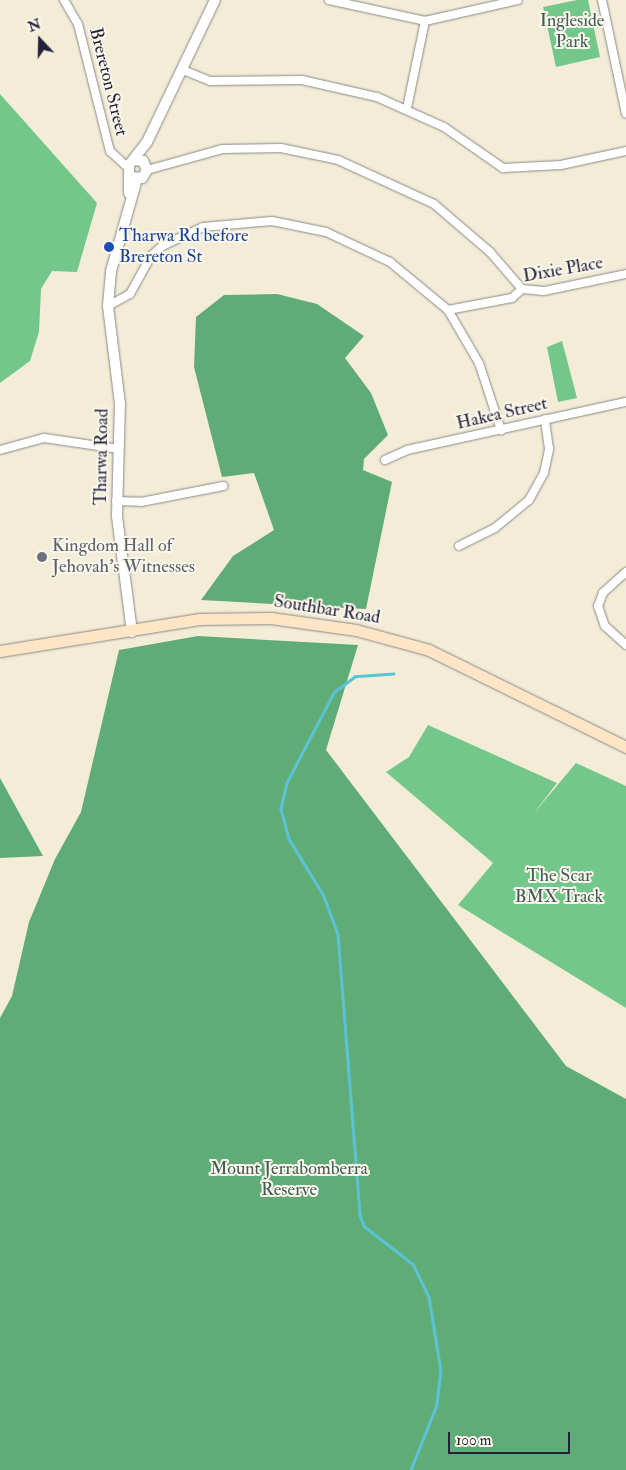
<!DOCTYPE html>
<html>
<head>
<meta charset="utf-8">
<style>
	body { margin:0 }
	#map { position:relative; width:626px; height:1470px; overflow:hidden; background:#f3edd7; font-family:"IM FELL Double Pica",serif }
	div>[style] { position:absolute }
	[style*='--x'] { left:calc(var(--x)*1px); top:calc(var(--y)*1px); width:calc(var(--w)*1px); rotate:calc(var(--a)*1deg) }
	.green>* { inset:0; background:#74c78a }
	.forest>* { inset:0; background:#5fac76 }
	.stream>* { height:2.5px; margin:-1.25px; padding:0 1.25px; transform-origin:1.25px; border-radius:1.25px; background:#5ac4d6 }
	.roads { filter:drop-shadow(0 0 1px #8a8889) drop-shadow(0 0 1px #8a8889) }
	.minor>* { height:8px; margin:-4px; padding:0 4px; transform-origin:4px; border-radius:4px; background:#fff }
	.tertiary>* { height:10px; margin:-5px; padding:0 5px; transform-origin:5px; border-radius:5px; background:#fff }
	.secondary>* { height:11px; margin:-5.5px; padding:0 5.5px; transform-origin:5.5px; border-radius:5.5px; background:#fde5c5 }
	.dots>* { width:14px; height:14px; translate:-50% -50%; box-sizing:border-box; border:2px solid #fbf7ec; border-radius:50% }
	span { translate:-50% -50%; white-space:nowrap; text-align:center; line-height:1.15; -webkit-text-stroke:4px #fbf7ec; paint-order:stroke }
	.park-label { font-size:18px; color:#3f5c57 }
	.street-label { font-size:18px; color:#22223b }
	.transit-label { font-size:18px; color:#164399 }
	.left { translate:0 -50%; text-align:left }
	.worship-label { font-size:18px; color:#5b616d }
	.north { position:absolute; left:15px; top:15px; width:50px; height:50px; -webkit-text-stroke:4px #fbf7ec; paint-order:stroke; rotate:339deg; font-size:14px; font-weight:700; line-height:20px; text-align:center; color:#22223b }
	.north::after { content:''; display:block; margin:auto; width:18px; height:22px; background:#22223b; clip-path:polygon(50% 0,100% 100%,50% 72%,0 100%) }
	.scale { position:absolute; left:448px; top:1432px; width:122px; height:22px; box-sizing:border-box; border:2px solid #22223b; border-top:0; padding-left:6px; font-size:15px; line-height:18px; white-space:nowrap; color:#22223b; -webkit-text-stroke:4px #fbf7ec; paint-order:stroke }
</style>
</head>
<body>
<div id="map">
	<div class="green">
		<i style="clip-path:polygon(577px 0,588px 0,600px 57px,556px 67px,543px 7px)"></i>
		<i style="clip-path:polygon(0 94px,97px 203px,77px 272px,52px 271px,41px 289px,39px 332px,30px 361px,0 383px)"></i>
		<i style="clip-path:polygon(562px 341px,577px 398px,558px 402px,547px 347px)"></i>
		<i style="clip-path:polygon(428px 725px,557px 783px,534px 813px,576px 763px,626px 786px,626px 1008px,458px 905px,493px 863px,386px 772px,409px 757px)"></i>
	</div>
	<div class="forest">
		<i style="clip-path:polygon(277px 294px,317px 304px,364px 336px,345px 358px,371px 393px,388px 435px,364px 459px,363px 470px,392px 482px,366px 609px,201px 600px,233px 556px,274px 530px,254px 473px,222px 477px,194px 367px,196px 317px,224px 295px)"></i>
		<i style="clip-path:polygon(198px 636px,358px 645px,326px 750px,566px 1066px,626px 1099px,626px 1470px,0 1470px,0 1018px,12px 996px,29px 922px,55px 859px,81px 812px,119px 650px)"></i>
		<i style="clip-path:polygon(0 778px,43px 856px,0 858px)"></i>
	</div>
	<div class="stream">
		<i style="--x:394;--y:674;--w:39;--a:176"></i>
		<i style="--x:355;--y:677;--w:26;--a:143"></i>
		<i style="--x:334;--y:693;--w:102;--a:117.6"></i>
		<i style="--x:287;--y:783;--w:27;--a:103"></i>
		<i style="--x:281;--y:809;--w:31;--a:75"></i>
		<i style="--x:289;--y:839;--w:65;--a:58.3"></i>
		<i style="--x:323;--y:894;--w:43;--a:69.4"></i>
		<i style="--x:338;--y:934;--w:282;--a:85.5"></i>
		<i style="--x:360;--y:1215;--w:12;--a:70"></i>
		<i style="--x:364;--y:1226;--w:62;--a:37.8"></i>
		<i style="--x:413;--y:1264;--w:37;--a:64"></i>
		<i style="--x:429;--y:1297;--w:75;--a:80.8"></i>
		<i style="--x:441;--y:1371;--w:34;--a:97"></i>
		<i style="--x:437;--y:1405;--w:70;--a:111.8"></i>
	</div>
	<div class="roads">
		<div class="minor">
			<i style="--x:64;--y:0;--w:28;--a:60"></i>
			<i style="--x:78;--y:24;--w:131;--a:75.9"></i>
			<i style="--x:110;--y:151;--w:25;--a:43"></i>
			<i style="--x:329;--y:0;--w:98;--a:12.3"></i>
			<i style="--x:425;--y:21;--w:95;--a:-12.7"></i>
			<i style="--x:602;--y:0;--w:116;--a:78.1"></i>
			<i style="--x:183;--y:70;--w:29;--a:22"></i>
			<i style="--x:210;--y:81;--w:92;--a:-0.6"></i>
			<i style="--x:302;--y:80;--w:77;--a:12.8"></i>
			<i style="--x:377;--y:97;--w:73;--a:24.1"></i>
			<i style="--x:444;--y:127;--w:72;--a:34.8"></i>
			<i style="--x:503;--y:168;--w:58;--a:-3"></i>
			<i style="--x:561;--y:165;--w:66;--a:-12.2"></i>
			<i style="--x:407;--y:108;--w:89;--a:-78.3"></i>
			<i style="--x:147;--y:170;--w:78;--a:-15.6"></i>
			<i style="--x:222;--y:149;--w:59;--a:-1"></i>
			<i style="--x:281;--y:148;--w:58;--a:11.9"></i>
			<i style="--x:338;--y:160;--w:106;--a:24.6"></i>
			<i style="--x:434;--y:204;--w:74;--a:40.6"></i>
			<i style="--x:490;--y:252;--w:49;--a:49.1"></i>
			<i style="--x:108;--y:306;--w:25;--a:-29"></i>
			<i style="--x:130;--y:294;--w:43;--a:-61.1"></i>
			<i style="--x:151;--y:256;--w:15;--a:-42"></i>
			<i style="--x:162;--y:246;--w:45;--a:-24.9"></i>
			<i style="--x:203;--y:227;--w:69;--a:-5"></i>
			<i style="--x:272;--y:221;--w:55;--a:11.5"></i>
			<i style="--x:326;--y:232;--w:71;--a:25.1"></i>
			<i style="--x:390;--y:262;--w:75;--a:39.6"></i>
			<i style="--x:448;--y:310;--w:61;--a:59.7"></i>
			<i style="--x:479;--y:363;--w:71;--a:71.8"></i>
			<i style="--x:448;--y:310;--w:65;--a:-10.6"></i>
			<i style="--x:512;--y:298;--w:13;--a:-42"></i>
			<i style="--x:522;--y:289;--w:22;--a:5"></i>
			<i style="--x:544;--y:291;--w:84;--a:-11.7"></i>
			<i style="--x:0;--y:450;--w:46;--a:-15.3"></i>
			<i style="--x:44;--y:438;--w:76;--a:8.3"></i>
			<i style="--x:385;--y:460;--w:24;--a:-24"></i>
			<i style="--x:407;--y:450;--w:224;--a:-12.4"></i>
			<i style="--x:116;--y:501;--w:25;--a:2"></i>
			<i style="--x:141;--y:502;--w:84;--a:-11"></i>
			<i style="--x:459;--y:546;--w:40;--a:-26.6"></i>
			<i style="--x:495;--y:528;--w:44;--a:-39.5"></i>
			<i style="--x:529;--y:500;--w:31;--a:-61"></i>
			<i style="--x:544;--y:473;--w:25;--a:-78"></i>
			<i style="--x:549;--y:449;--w:30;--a:-98"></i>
			<i style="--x:626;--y:572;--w:31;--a:138"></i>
			<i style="--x:603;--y:593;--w:14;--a:111"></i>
			<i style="--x:598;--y:606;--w:21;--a:71"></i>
			<i style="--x:605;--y:626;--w:28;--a:42"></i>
		</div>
		<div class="tertiary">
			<i style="--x:131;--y:177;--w:11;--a:5"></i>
			<i style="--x:142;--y:178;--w:9;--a:-58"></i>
			<i style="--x:147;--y:170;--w:10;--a:-114"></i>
			<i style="--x:143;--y:161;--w:9;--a:-174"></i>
			<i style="--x:129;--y:193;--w:28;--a:-90"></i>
			<i style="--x:129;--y:165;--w:29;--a:-52"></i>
			<i style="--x:147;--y:142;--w:157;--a:-64.4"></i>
			<i style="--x:132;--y:632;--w:117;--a:-97.4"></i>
			<i style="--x:117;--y:516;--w:112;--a:-88.5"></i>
			<i style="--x:120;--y:404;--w:99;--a:-97"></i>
			<i style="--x:108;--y:306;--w:35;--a:-85"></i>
			<i style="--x:111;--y:271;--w:96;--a:-74.2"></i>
		</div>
		<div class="secondary">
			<i style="--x:0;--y:651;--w:202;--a:-9.1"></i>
			<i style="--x:199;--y:619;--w:72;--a:-0.8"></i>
			<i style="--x:271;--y:618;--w:86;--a:8"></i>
			<i style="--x:356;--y:630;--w:76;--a:15.3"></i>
			<i style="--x:429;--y:650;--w:220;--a:26.2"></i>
		</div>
	</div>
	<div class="dots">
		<i style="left:109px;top:247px;background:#1a4fb4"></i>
		<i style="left:42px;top:557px;background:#6b7280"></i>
	</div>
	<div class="park-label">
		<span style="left:572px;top:32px">Ingleside<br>Park</span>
		<span style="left:559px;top:887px">The Scar<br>BMX Track</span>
		<span style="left:289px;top:1180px">Mount Jerrabomberra<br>Reserve</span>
	</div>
	<div class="street-label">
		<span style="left:108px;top:82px;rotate:76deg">Brereton Street</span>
		<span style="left:563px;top:270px;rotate:-10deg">Dixie Place</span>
		<span style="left:502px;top:414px;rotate:-13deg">Hakea Street</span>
		<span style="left:102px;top:457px;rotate:-89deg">Tharwa Road</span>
		<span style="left:327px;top:610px;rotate:9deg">Southbar Road</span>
	</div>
	<div class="transit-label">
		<span class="left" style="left:119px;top:247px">Tharwa Rd before<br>Brereton St</span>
	</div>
	<div class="worship-label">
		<span class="left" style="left:52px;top:557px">Kingdom Hall of<br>Jehovah's Witnesses</span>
	</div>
	<div class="north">N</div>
	<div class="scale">100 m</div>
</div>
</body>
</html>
